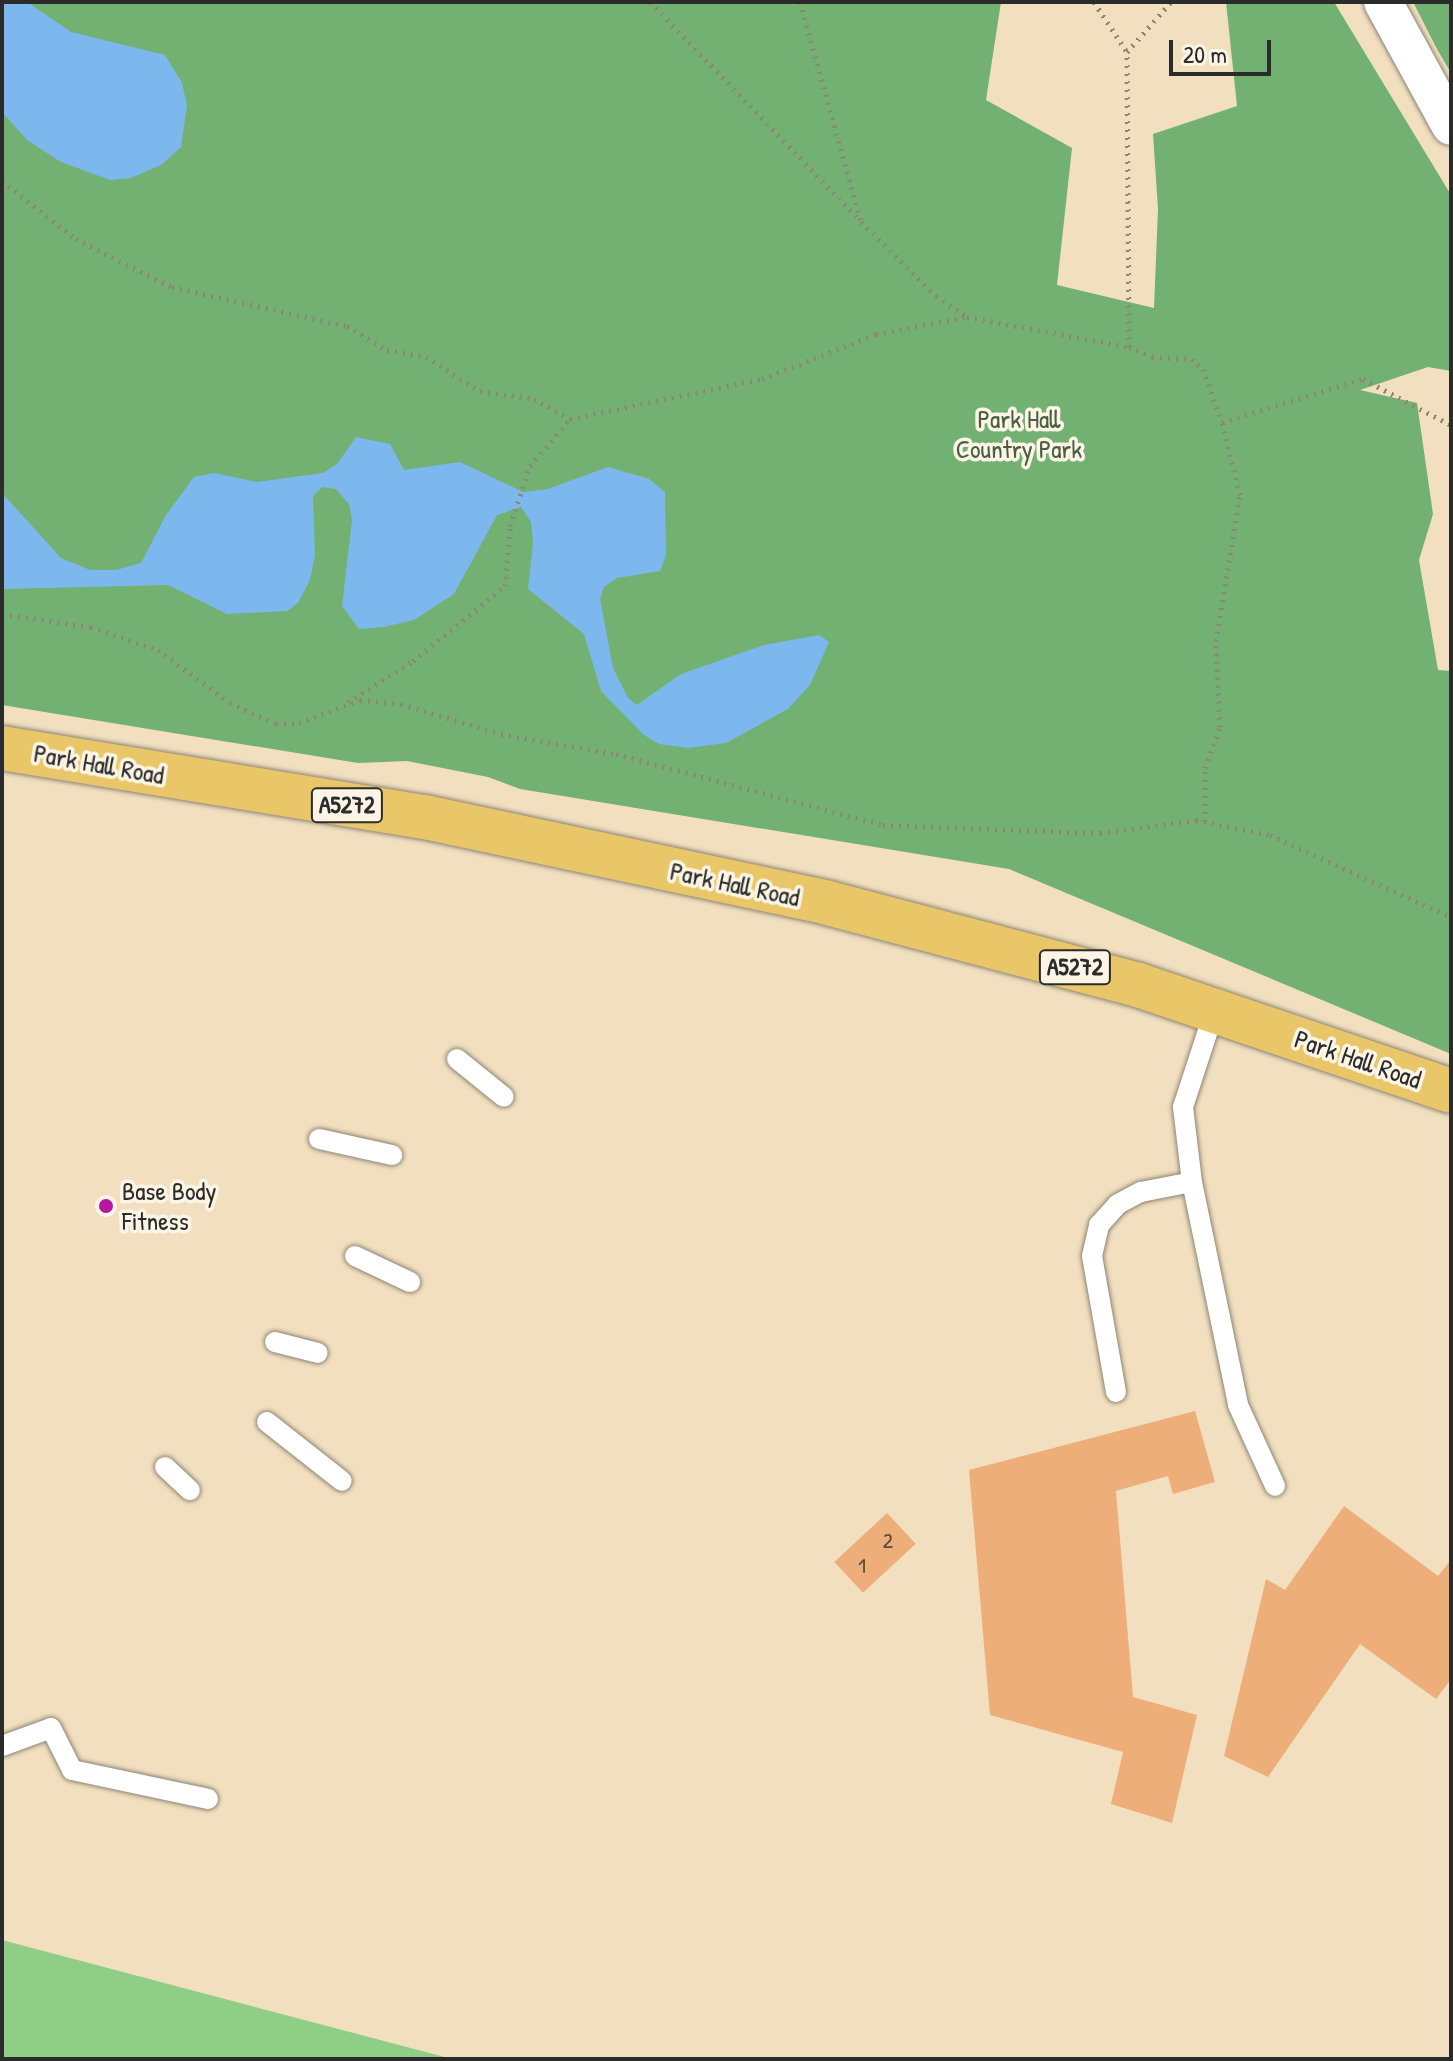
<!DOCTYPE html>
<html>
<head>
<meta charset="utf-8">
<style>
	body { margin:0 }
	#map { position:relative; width:1453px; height:2061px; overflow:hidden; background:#f1dfbf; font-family:"Patrick Hand",sans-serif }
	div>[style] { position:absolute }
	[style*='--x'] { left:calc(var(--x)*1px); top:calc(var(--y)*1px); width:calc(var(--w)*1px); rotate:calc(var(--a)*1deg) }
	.green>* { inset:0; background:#8ece85 }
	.forest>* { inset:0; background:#72b172 }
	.water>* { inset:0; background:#7cb8ee }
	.building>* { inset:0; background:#edae79; transform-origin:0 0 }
	.path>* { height:5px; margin-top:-2.5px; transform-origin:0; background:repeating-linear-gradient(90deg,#8e8575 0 2px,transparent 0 8px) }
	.roads { filter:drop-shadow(0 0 2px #8e8575) drop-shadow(0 0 2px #8e8575) }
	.service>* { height:20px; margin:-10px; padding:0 10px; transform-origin:10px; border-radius:10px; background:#fff }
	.minor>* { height:38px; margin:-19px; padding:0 19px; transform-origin:19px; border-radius:19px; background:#fff }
	.primary>* { height:44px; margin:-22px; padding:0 22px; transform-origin:22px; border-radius:22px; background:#e9c769 }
	.dots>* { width:22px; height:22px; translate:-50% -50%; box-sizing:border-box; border:4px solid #fcf5e5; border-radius:50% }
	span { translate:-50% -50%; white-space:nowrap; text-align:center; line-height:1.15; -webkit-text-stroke:7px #fcf5e5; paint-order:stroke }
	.number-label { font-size:22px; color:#5c4c3e }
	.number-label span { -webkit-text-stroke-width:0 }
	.shield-label span { padding:2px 6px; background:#fcf5e5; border:2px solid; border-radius:6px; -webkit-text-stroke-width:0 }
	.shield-label { font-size:24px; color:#2b2b2b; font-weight:700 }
	.park-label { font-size:26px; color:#495c46 }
	.street-label { font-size:26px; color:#2b2b2b }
	.poi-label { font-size:26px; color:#2b2b2b }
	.left { translate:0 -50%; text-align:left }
	.frame { position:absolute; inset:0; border:4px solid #2b2b2b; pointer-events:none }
	.scale { position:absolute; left:1169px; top:40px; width:102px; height:36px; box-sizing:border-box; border:4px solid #2b2b2b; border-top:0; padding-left:10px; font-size:24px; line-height:28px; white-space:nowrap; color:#2b2b2b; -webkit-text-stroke:6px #fcf5e5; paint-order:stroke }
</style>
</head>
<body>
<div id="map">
	<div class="green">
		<i style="clip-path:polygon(2px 1940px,452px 2059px,2px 2059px)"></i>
	</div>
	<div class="forest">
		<i style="clip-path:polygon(2px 2px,1001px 2px,986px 100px,1072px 148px,1057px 285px,1154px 308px,1158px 209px,1153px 134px,1237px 106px,1226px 2px,1334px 2px,1451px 195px,1451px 371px,1428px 367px,1360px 390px,1417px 403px,1433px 514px,1419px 560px,1438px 670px,1451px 671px,1451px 1054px,1009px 869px,520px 789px,488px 777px,407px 761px,358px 763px,2px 705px)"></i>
		<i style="clip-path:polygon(1413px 2px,1451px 2px,1451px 73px,1437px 49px)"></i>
	</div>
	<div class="water">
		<i style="clip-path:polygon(2px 2px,27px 2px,71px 32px,165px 55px,182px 83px,187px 105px,181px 147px,161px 165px,131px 178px,110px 180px,61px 162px,27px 140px,2px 112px)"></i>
		<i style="clip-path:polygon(356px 437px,390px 444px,404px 470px,460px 462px,523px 492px,548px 489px,608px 467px,649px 479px,665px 492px,666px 555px,660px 571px,617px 578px,604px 587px,600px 599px,613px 668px,628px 698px,637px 705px,681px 674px,764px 645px,819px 635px,829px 642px,810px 685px,788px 709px,726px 743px,688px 748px,659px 744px,644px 735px,601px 691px,584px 634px,528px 589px,533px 543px,531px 522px,521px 507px,497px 515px,454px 594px,414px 620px,383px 627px,359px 629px,342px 606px,352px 520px,349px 504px,336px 489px,322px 487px,313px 496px,315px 555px,310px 580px,298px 603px,287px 611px,227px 614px,168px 585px,2px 589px,2px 493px,61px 558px,90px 570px,116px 570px,141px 563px,166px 515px,194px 477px,214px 473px,257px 482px,323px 473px,337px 464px)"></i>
	</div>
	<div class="building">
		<i style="clip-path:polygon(1195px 1411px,1215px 1482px,1173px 1494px,1168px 1476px,1116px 1491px,1133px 1697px,1197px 1715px,1172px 1823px,1111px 1804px,1123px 1752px,990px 1715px,969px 1470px)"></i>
		<i style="clip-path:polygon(1344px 1506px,1438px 1576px,1451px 1560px,1451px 1679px,1436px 1699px,1360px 1644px,1268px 1777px,1224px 1756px,1266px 1579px,1285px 1590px)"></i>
		<i style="left:887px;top:1513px;width:42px;height:72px;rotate:47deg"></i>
	</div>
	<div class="path">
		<i style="--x:650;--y:2;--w:303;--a:46.1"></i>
		<i style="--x:800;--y:2;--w:228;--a:74.5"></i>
		<i style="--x:861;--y:222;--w:105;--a:44.6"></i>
		<i style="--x:936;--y:296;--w:37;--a:34"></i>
		<i style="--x:1094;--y:2;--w:60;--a:56.6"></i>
		<i style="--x:2;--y:181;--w:94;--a:38.1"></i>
		<i style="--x:76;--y:239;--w:107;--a:26.6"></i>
		<i style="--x:172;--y:287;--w:179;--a:12.6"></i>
		<i style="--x:347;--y:326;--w:47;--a:31"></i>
		<i style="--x:387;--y:350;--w:40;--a:10"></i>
		<i style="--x:426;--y:357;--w:64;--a:32.2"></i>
		<i style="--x:480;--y:391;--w:55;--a:8.4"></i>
		<i style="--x:534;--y:399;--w:41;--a:29.1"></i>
		<i style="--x:570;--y:419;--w:196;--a:-11.8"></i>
		<i style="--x:762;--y:379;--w:123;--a:-21.5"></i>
		<i style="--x:876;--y:334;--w:93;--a:-10.6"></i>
		<i style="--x:967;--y:317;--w:165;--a:10.5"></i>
		<i style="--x:1129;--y:347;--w:25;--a:23"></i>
		<i style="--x:1152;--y:357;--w:40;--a:2.9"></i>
		<i style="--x:1192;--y:359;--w:15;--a:42"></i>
		<i style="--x:1203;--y:369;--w:56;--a:70.3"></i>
		<i style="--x:1222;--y:422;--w:147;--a:-17"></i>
		<i style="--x:1363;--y:379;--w:99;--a:27.6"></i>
		<i style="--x:1129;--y:347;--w:295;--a:-90.4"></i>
		<i style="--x:1127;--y:52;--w:67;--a:-48.7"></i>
		<i style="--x:2;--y:614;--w:90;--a:8.3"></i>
		<i style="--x:91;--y:627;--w:71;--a:18.9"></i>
		<i style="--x:158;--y:650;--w:89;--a:36.4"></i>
		<i style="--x:230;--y:703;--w:51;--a:24.5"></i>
		<i style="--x:276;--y:724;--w:23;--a:-2"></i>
		<i style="--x:299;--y:723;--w:65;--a:-20.7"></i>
		<i style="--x:360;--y:700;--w:41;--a:5.6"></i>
		<i style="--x:401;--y:704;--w:104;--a:16.7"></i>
		<i style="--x:501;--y:734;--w:117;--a:9.9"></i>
		<i style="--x:616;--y:754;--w:276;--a:14.9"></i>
		<i style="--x:883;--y:825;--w:217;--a:2.1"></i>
		<i style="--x:1100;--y:833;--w:97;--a:-7.7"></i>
		<i style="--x:1196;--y:820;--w:76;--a:11.5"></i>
		<i style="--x:1270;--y:835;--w:199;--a:24.4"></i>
		<i style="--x:348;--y:702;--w:77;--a:-32.2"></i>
		<i style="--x:413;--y:661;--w:119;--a:-39.2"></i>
		<i style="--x:505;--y:586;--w:60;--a:-85.2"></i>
		<i style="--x:510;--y:526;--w:63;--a:-71.6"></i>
		<i style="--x:530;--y:466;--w:62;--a:-49.6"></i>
		<i style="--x:1205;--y:821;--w:53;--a:-90"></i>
		<i style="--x:1205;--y:768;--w:44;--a:-69.9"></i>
		<i style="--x:1220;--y:727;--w:86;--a:-92.7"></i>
		<i style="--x:1216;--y:641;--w:148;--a:-80.7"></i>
		<i style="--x:1240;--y:495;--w:75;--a:-103.9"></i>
	</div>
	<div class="roads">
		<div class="service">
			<i style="--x:1215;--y:1009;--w:103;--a:108.1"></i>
			<i style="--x:1183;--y:1107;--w:76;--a:83.2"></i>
			<i style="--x:1192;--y:1182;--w:228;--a:78.3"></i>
			<i style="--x:1238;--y:1405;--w:89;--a:65.4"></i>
			<i style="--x:457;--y:1059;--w:60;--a:39"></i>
			<i style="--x:319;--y:1139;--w:75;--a:12.4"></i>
			<i style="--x:355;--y:1256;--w:61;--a:25.3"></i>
			<i style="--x:275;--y:1342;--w:44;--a:14.3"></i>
			<i style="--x:1116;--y:1392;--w:138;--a:-100"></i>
			<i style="--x:1092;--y:1256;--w:32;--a:-77"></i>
			<i style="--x:1099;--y:1225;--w:28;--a:-48"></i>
			<i style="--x:1118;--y:1204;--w:26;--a:-28"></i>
			<i style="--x:1141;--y:1192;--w:52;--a:-11.1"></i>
			<i style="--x:267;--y:1422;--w:95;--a:38.2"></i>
			<i style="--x:165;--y:1467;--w:34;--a:43"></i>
			<i style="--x:2;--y:1746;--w:52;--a:-20.2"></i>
			<i style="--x:51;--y:1728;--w:47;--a:63.4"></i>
			<i style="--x:72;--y:1770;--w:139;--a:12"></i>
		</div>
		<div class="minor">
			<i style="--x:1383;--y:2;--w:141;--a:61.3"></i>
		</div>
		<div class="primary">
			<i style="--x:2;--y:748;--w:429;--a:9.3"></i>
			<i style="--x:425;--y:817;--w:412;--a:12"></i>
			<i style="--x:828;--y:903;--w:321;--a:14.8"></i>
			<i style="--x:1138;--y:985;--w:330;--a:18.7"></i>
		</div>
	</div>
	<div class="dots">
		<i style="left:106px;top:1206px;background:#b5179e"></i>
	</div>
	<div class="number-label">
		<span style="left:888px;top:1541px">2</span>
		<span style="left:862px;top:1566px">1</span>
	</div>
	<div class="shield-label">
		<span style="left:347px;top:805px">A5272</span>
		<span style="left:1075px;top:967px">A5272</span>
	</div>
	<div class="park-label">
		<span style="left:1019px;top:434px">Park Hall<br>Country Park</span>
	</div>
	<div class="street-label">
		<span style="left:99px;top:764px;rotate:10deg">Park Hall Road</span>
		<span style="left:735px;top:884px;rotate:12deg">Park Hall Road</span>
		<span style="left:1358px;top:1059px;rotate:19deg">Park Hall Road</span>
	</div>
	<div class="poi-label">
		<span class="left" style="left:122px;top:1206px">Base Body<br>Fitness</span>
	</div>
	<div class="frame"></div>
	<div class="scale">20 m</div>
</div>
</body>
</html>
